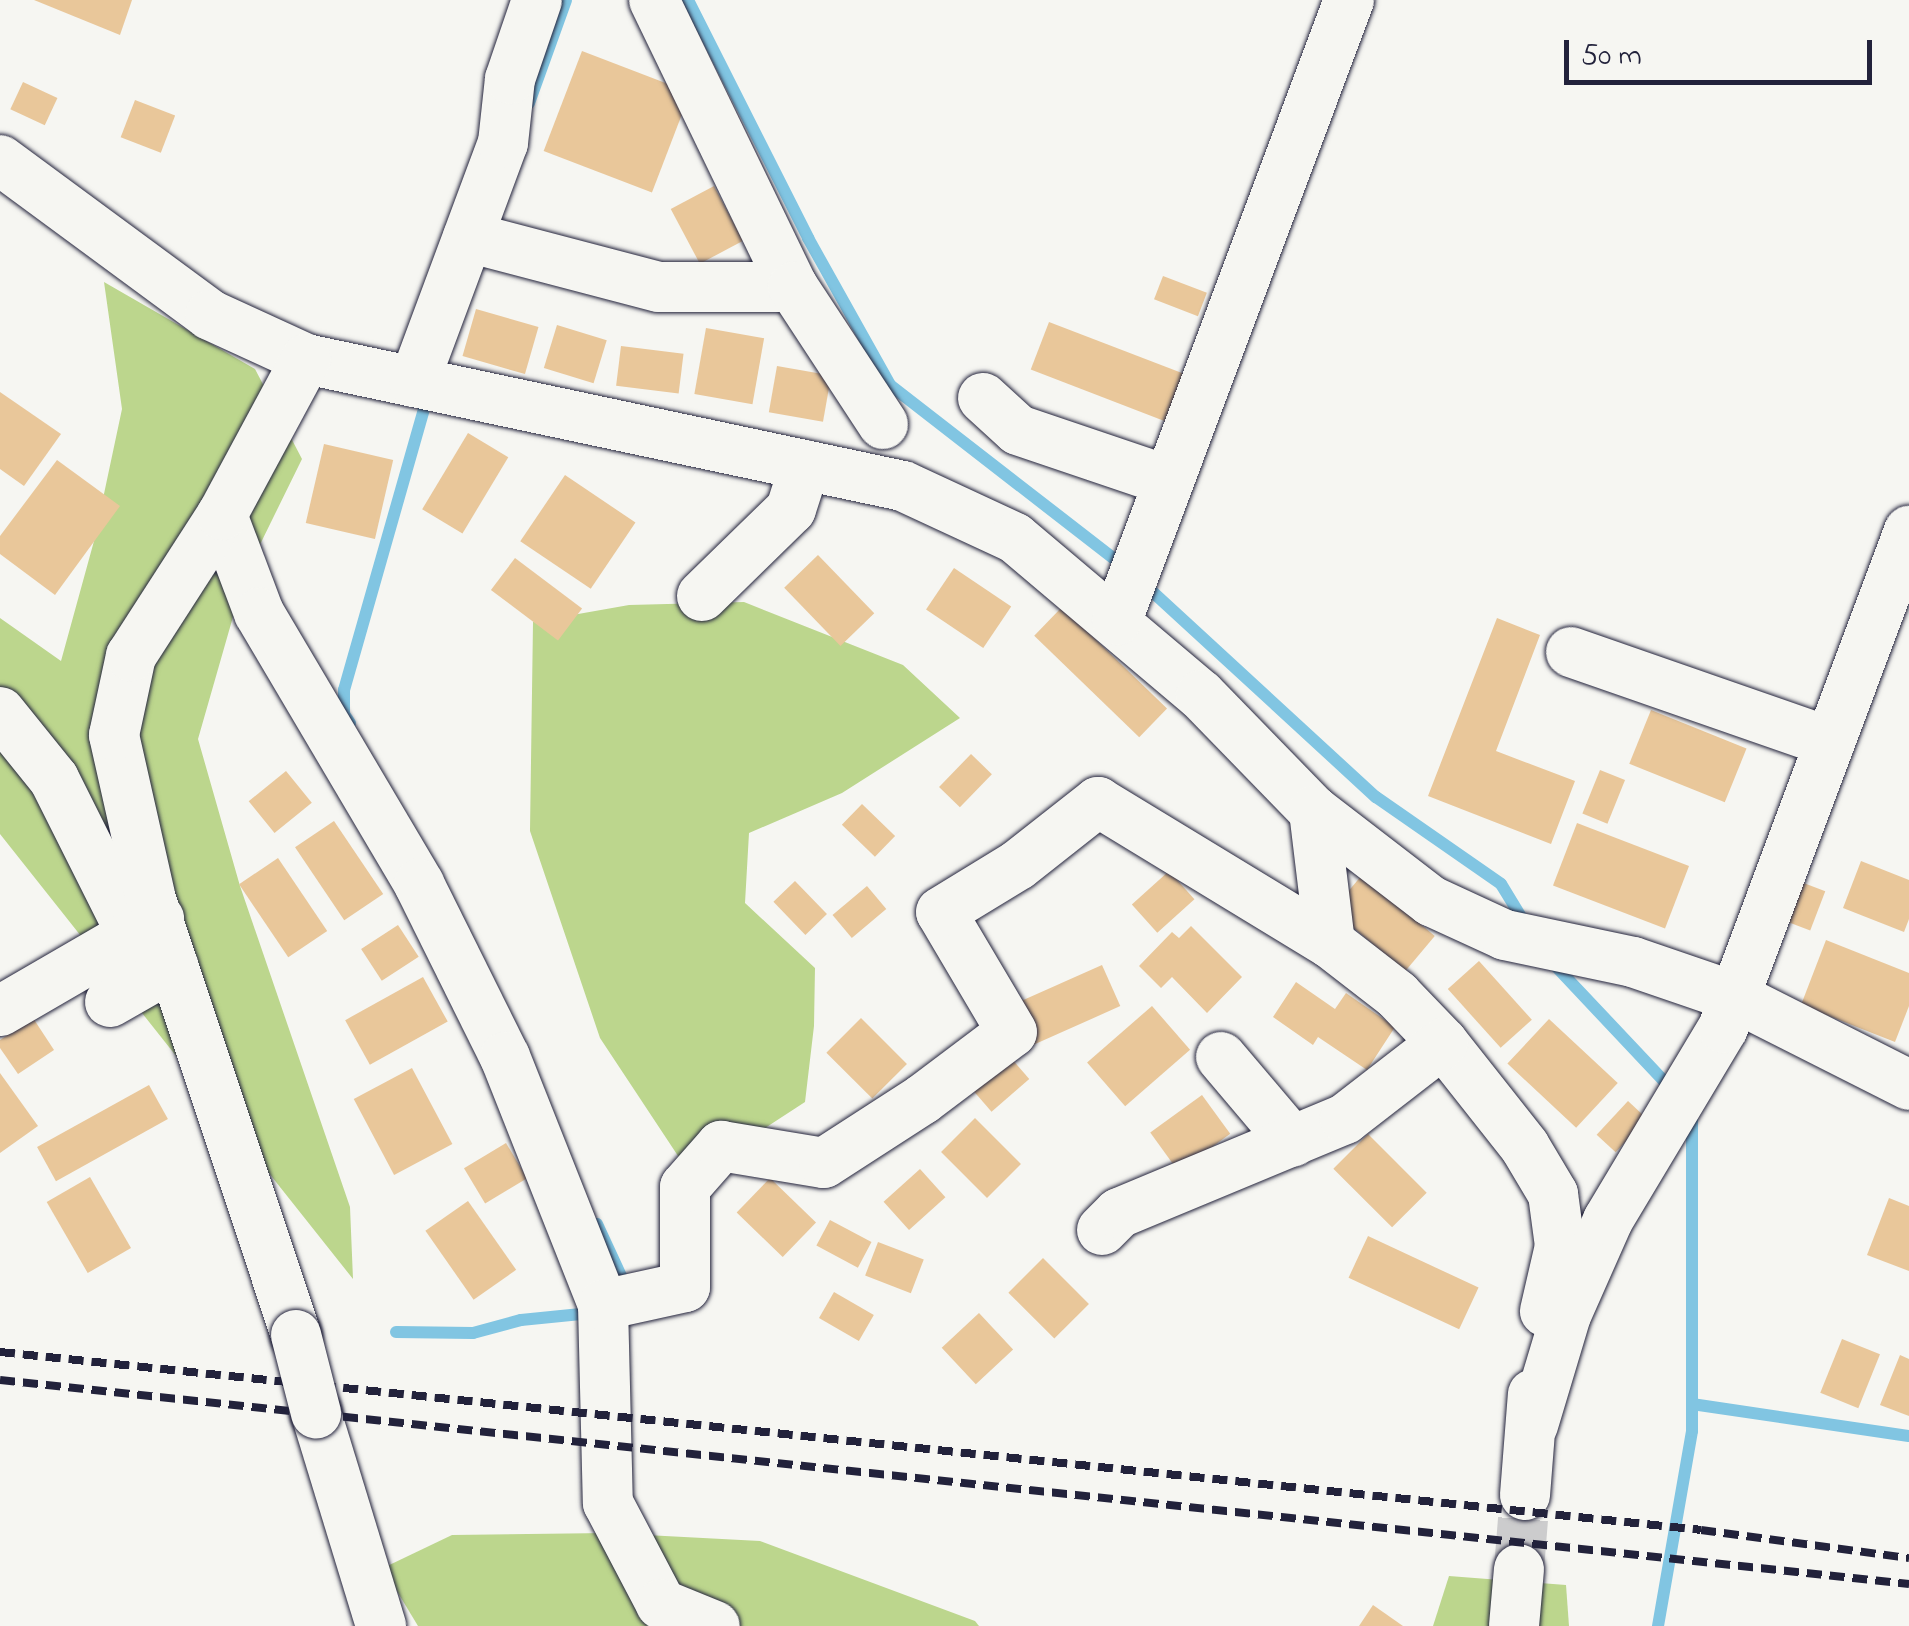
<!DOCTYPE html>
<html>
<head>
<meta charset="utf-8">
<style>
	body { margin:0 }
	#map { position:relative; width:1909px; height:1626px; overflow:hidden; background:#f6f6f2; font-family:"Indie Flower",sans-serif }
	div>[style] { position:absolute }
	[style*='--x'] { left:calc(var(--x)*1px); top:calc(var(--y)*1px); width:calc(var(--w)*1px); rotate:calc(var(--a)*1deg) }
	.green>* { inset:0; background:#bcd68d }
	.stream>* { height:12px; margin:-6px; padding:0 6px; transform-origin:6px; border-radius:6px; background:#81c5e2 }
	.building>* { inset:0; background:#e9c79a; transform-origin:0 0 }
	.minor-tunnel>* { height:50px; margin-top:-25px; transform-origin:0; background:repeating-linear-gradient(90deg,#cccccd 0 50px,transparent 0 75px) }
	.roads { filter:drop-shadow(0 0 2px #22223b) drop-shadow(0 0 2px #22223b) }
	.minor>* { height:50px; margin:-25px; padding:0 25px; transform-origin:25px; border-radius:25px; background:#f6f6f2 }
	.rail>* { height:8px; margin-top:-4px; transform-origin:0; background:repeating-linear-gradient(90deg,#22223b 0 15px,transparent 0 23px) }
	.bridges { filter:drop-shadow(0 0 2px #22223b) drop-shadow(0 0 2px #22223b) }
	.minor-bridge>* { height:50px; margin:-25px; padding:0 25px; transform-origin:25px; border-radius:25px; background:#f6f6f2 }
	span { translate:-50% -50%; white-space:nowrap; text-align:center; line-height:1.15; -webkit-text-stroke:10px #f6f6f2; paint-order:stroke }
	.scale { position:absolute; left:1564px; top:40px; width:308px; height:45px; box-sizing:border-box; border:5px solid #22223b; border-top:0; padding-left:12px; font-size:30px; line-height:35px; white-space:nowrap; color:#22223b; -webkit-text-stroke:8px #f6f6f2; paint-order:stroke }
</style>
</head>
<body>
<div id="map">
	<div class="green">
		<i style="clip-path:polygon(104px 282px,255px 369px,302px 459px,245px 575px,198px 739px,240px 886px,350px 1207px,353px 1279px,0 834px,0 618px,61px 661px,94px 541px,122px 409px)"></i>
		<i style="clip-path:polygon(744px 602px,903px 665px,960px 718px,842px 793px,749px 833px,745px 903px,815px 968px,814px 1026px,805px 1102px,753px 1136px,684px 1165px,600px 1038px,530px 831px,533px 622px,629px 605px)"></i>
		<i style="clip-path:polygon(608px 1533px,760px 1541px,975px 1621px,979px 1626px,418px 1626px,383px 1568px,452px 1535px)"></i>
		<i style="clip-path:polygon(1449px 1576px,1566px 1585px,1569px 1626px,1433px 1626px)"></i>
	</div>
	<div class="stream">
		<i style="--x:688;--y:0;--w:267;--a:63.2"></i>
		<i style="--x:808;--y:238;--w:168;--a:60.8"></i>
		<i style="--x:890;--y:385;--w:297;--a:37.8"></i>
		<i style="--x:529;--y:103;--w:109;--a:-70.2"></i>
		<i style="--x:1144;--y:584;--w:315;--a:42.6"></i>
		<i style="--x:1376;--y:797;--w:152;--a:34.8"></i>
		<i style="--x:1501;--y:884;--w:48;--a:58.6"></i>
		<i style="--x:350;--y:723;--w:11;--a:-124"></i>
		<i style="--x:344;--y:714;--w:24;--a:-90"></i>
		<i style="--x:344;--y:690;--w:306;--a:-74.1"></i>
		<i style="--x:1548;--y:958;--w:185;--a:46.7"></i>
		<i style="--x:597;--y:1224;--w:60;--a:65.2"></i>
		<i style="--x:622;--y:1278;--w:11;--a:90"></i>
		<i style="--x:396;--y:1332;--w:77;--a:0.7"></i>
		<i style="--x:473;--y:1333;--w:50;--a:-15.2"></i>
		<i style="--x:521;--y:1320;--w:70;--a:-5.7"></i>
		<i style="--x:1692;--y:1404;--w:219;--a:8.4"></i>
		<i style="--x:1658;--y:1626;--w:198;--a:-80.1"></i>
		<i style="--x:1692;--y:1431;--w:320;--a:-90"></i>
	</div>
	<div class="building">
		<i style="clip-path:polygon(34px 0,132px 0,120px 35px)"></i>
		<i style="left:582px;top:51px;width:116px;height:107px;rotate:21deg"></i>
		<i style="left:23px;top:82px;width:38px;height:30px;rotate:25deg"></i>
		<i style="left:135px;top:100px;width:43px;height:40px;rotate:21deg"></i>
		<i style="left:714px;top:186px;width:62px;height:49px;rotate:62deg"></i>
		<i style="left:1163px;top:276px;width:47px;height:25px;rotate:21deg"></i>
		<i style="left:476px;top:309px;width:65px;height:49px;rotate:16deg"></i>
		<i style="left:1049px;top:322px;width:148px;height:51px;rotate:21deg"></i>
		<i style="left:557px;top:325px;width:52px;height:45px;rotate:17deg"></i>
		<i style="left:706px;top:328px;width:59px;height:67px;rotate:10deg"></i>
		<i style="left:621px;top:346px;width:63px;height:40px;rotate:7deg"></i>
		<i style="left:777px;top:366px;width:55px;height:47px;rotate:10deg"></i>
		<i style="clip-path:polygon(0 392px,61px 434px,24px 486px,0 469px)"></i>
		<i style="left:468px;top:433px;width:47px;height:89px;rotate:31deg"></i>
		<i style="left:324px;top:444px;width:71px;height:81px;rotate:13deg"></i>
		<i style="clip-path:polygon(57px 460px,120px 506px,55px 595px,0 554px,0 536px)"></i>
		<i style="left:565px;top:475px;width:85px;height:80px;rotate:34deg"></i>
		<i style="left:818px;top:555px;width:81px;height:47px;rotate:46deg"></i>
		<i style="left:515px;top:558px;width:84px;height:40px;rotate:37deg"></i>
		<i style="left:954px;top:568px;width:69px;height:50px;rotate:34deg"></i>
		<i style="left:1062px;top:607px;width:146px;height:40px;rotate:44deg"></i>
		<i style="clip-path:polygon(1497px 618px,1540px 635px,1496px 751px,1575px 781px,1551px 844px,1428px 796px)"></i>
		<i style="left:1651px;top:710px;width:103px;height:58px;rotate:22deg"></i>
		<i style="left:971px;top:754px;width:29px;height:46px;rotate:44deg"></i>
		<i style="left:1600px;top:770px;width:27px;height:47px;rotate:22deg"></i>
		<i style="left:286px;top:771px;width:41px;height:48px;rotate:51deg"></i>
		<i style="left:862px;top:804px;width:46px;height:29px;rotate:44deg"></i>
		<i style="left:334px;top:821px;width:88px;height:47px;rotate:56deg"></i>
		<i style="left:1577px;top:823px;width:120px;height:67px;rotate:21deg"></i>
		<i style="left:278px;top:858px;width:88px;height:47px;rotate:56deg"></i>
		<i style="clip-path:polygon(1861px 861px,1909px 880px,1909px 919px,1904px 932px,1843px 908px)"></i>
		<i style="left:1169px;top:871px;width:38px;height:50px;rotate:48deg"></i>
		<i style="left:1362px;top:875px;width:95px;height:46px;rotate:40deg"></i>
		<i style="left:795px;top:881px;width:46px;height:30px;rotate:46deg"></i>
		<i style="left:1801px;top:882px;width:26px;height:42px;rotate:21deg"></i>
		<i style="left:867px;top:886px;width:30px;height:45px;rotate:50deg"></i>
		<i style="left:398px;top:925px;width:38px;height:44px;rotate:57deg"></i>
		<i style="clip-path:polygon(1191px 926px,1242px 977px,1207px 1013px,1172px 977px,1161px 988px,1139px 966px,1172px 932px,1179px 938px)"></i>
		<i style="clip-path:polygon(1826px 940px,1909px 973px,1909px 1006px,1895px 1042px,1801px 1005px)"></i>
		<i style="left:1479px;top:961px;width:79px;height:42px;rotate:48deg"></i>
		<i style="left:1102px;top:965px;width:45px;height:95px;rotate:66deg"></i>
		<i style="left:423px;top:977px;width:51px;height:89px;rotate:61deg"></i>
		<i style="clip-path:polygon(1296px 982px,1335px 1009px,1346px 993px,1395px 1027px,1367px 1070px,1318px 1037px,1313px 1045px,1273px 1017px)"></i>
		<i style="left:1152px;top:1006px;width:58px;height:86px;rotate:49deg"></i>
		<i style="clip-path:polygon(33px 1018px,54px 1050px,18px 1074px,0 1048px,0 1040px)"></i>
		<i style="left:861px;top:1018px;width:65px;height:49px;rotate:45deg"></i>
		<i style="left:1549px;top:1019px;width:94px;height:61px;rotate:43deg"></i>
		<i style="left:1005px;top:1051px;width:37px;height:50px;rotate:49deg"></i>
		<i style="left:412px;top:1068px;width:86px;height:66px;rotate:62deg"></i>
		<i style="clip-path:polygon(0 1073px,38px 1126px,0 1153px)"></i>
		<i style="left:149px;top:1085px;width:39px;height:128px;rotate:61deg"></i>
		<i style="left:1202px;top:1095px;width:48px;height:64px;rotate:54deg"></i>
		<i style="left:1628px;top:1101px;width:26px;height:46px;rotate:43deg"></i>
		<i style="left:975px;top:1118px;width:65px;height:48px;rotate:45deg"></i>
		<i style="left:1368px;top:1134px;width:83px;height:49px;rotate:45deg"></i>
		<i style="left:506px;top:1143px;width:41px;height:49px;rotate:59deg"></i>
		<i style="left:920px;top:1169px;width:38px;height:49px;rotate:48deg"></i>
		<i style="left:90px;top:1177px;width:82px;height:50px;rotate:60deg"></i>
		<i style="left:770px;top:1178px;width:64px;height:48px;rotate:44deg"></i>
		<i style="clip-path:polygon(1889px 1198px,1909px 1206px,1909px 1271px,1867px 1255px)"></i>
		<i style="left:468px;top:1201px;width:84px;height:52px;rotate:55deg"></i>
		<i style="left:830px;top:1220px;width:47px;height:29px;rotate:28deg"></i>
		<i style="left:1368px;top:1236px;width:122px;height:46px;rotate:25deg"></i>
		<i style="left:878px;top:1242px;width:49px;height:36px;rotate:21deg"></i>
		<i style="left:1043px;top:1258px;width:65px;height:49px;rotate:45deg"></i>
		<i style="left:834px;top:1292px;width:46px;height:30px;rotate:30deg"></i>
		<i style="left:979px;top:1313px;width:50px;height:51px;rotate:47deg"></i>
		<i style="left:1842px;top:1339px;width:41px;height:58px;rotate:22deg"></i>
		<i style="clip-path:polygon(1900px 1355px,1909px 1359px,1909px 1416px,1880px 1405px)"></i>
		<i style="clip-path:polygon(1373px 1605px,1403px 1626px,1359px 1626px)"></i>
	</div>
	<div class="minor-tunnel">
		<i style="--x:1519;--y:1569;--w:74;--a:-85.4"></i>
	</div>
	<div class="roads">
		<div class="minor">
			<i style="--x:654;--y:0;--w:319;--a:64.2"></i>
			<i style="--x:0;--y:160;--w:261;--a:36.4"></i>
			<i style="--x:210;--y:315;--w:106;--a:24.6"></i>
			<i style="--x:306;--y:359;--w:610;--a:12.01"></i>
			<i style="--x:903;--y:486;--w:123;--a:24.9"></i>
			<i style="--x:1015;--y:538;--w:243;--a:40.2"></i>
			<i style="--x:1201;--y:695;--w:162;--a:45.8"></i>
			<i style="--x:1314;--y:811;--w:148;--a:37.6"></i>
			<i style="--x:1431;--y:901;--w:81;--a:24.7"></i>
			<i style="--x:1505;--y:935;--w:131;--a:11.9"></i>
			<i style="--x:1633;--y:962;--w:108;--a:18.9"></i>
			<i style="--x:1735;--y:997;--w:195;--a:26.8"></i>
			<i style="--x:468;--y:237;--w:197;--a:14.7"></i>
			<i style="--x:659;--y:287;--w:134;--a:0"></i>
			<i style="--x:793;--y:287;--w:164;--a:56.7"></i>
			<i style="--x:414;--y:382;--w:255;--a:-69.6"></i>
			<i style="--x:503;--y:143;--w:64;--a:-83.8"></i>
			<i style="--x:510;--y:79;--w:83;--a:-71.1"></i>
			<i style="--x:983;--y:398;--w:47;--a:42.4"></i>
			<i style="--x:1018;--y:430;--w:159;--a:18.7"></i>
			<i style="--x:222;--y:515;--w:105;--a:69.3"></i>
			<i style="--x:259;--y:613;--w:315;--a:59.4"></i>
			<i style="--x:419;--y:884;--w:193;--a:63.6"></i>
			<i style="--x:505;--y:1057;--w:267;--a:68.4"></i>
			<i style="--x:603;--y:1305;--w:198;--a:88.6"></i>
			<i style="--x:608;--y:1503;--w:114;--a:62.3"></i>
			<i style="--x:661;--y:1604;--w:58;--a:22.2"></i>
			<i style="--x:702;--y:596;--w:124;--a:-44.3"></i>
			<i style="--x:791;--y:509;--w:46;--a:-72.3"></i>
			<i style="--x:1117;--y:620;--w:662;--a:-69.48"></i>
			<i style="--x:1571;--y:652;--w:274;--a:19.2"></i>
			<i style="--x:0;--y:712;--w:86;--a:51.1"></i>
			<i style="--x:54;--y:779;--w:174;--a:63.4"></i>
			<i style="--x:1314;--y:811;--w:133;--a:83.1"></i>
			<i style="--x:1330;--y:943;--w:85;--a:37.8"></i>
			<i style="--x:1397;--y:995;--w:66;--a:46.2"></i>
			<i style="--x:1443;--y:1043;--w:132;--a:51.7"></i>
			<i style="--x:1525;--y:1147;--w:55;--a:59.2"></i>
			<i style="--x:1553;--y:1194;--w:52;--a:82.3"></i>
			<i style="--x:1560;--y:1246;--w:67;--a:103"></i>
			<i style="--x:110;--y:1002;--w:73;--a:-29.7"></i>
			<i style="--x:0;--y:1011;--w:184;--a:-30.1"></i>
			<i style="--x:1221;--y:1057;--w:111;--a:49.7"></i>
			<i style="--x:1102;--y:1230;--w:24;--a:-45"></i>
			<i style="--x:1119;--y:1213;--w:245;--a:-22.6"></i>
			<i style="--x:1345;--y:1119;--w:124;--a:-37.8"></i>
			<i style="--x:603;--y:1305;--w:84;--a:-12.4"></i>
			<i style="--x:685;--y:1287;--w:100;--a:-90"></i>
			<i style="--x:685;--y:1187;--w:55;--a:-48.7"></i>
			<i style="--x:721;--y:1146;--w:104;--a:9.4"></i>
			<i style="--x:824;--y:1163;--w:118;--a:-32.9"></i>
			<i style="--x:923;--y:1099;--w:111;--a:-37"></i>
			<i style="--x:1012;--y:1032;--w:139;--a:-120.6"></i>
			<i style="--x:941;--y:912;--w:90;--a:-31.4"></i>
			<i style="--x:1018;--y:865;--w:102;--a:-38.2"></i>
			<i style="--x:1098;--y:802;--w:271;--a:31.3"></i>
			<i style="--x:296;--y:1335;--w:464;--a:-108.4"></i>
			<i style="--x:150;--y:895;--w:164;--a:-102.7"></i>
			<i style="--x:114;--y:735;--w:81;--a:-77.9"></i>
			<i style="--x:131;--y:656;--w:168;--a:-57.2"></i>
			<i style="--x:222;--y:515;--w:177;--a:-61.7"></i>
			<i style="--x:316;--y:1413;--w:223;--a:73"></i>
			<i style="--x:1533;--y:1425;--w:115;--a:-73.3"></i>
			<i style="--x:1566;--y:1315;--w:104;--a:-66.1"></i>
			<i style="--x:1608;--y:1220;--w:224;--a:-59.1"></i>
			<i style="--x:1723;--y:1028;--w:531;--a:-69.48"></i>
			<i style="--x:1525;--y:1495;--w:101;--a:-85.5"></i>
			<i style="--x:1514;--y:1626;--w:57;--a:-85"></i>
		</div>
	</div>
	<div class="rail">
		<i style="--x:0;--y:1352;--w:1710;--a:5.97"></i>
		<i style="--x:1701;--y:1530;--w:210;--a:7.7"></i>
		<i style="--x:0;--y:1380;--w:1920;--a:6.1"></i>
	</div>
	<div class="bridges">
		<div class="minor-bridge">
			<i style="--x:296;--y:1335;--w:81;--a:75.6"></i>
		</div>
	</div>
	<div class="scale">50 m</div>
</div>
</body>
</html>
